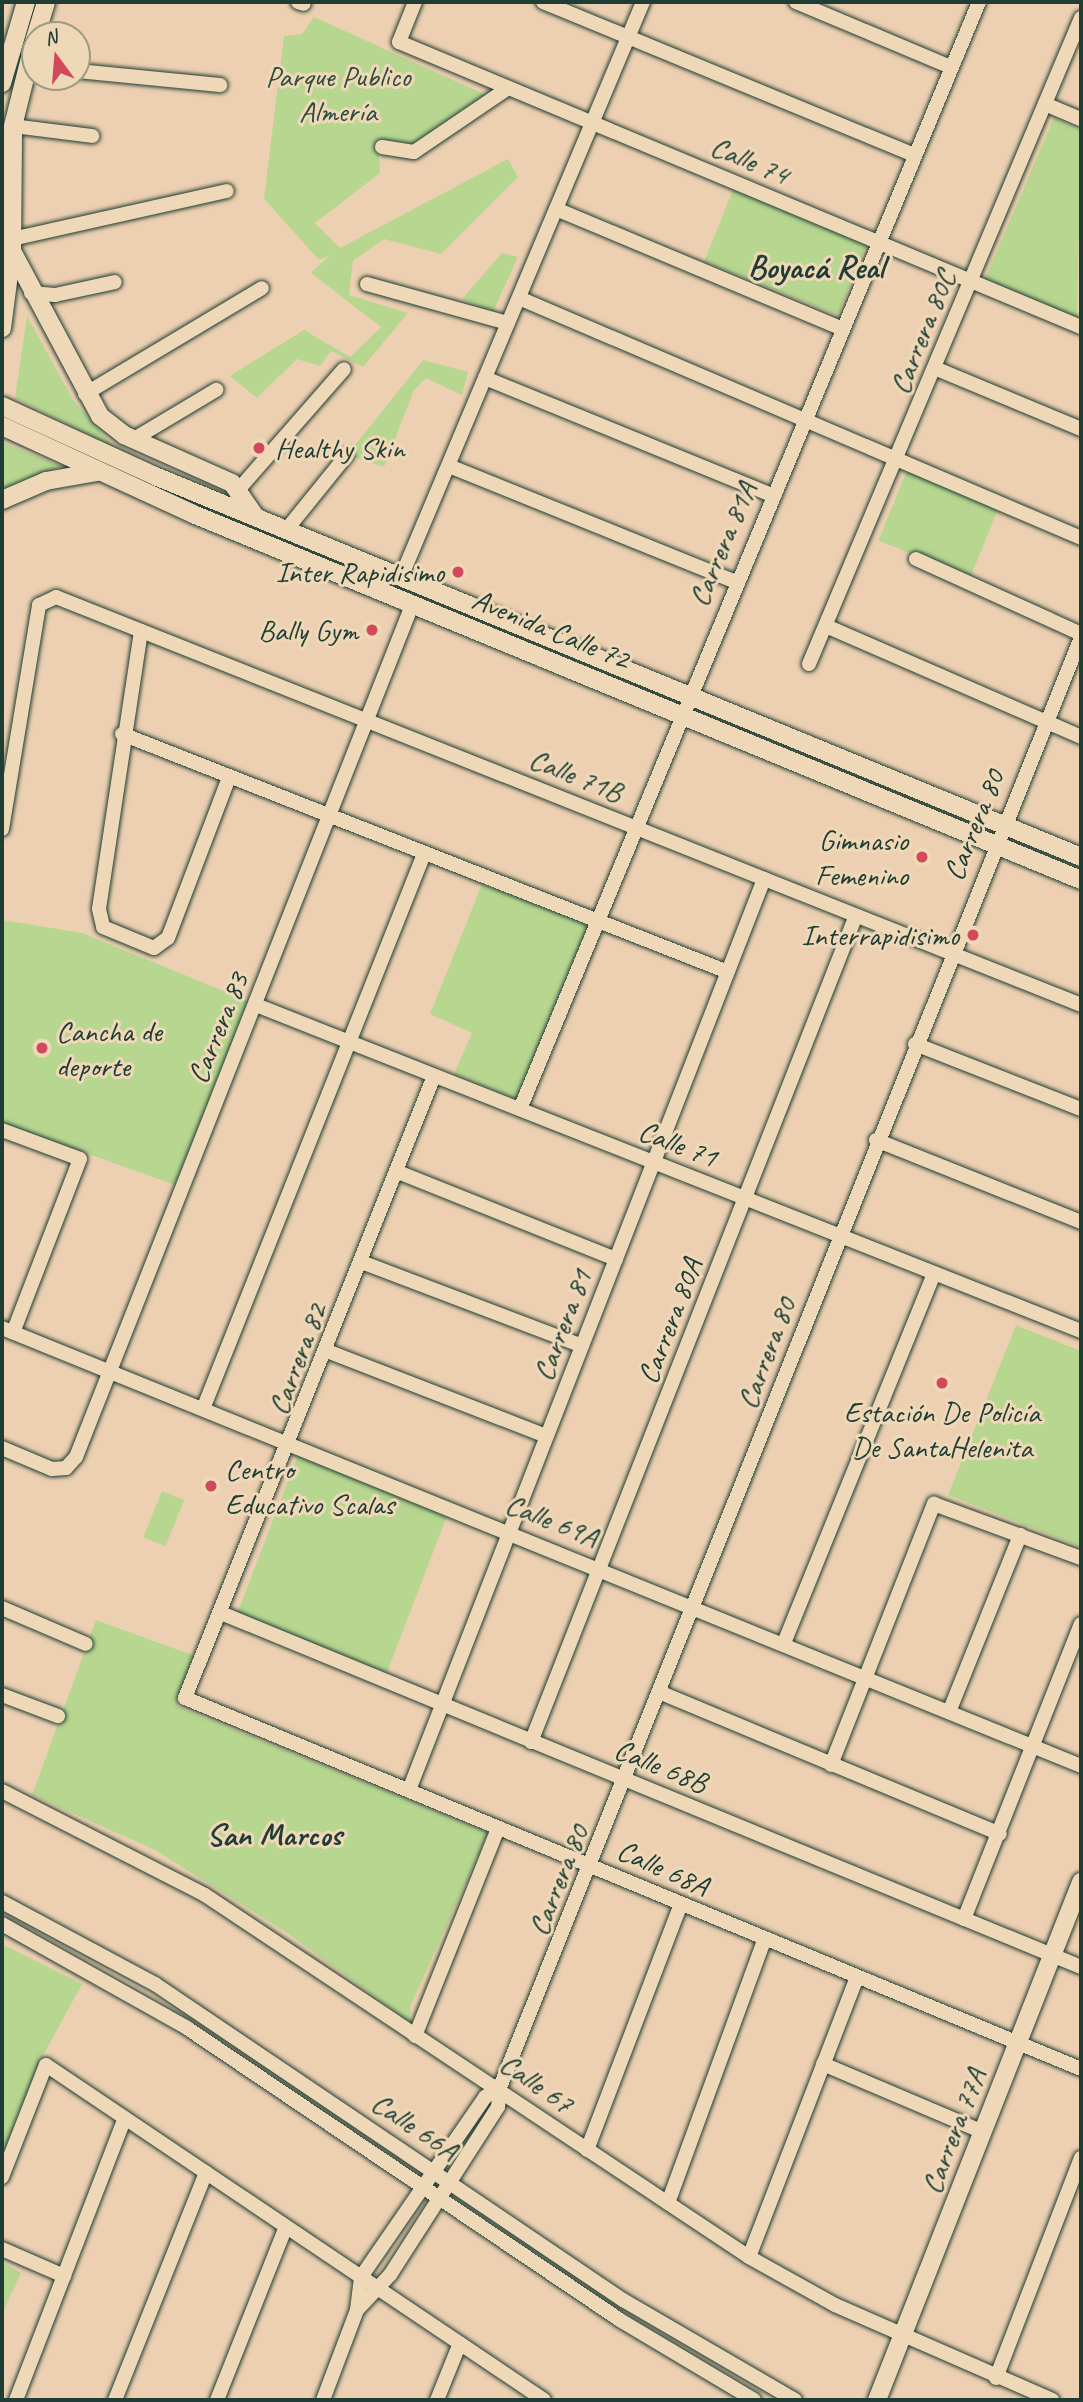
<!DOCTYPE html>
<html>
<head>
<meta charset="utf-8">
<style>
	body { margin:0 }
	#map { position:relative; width:1083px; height:2402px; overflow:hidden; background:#edd0b1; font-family:Caveat,sans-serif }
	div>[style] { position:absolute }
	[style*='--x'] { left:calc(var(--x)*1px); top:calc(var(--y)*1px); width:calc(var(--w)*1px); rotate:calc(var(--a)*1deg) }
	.green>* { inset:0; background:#b7d790; transform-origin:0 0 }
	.roads { filter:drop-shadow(0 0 2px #1f3d34) drop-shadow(0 0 2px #1f3d34) }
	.minor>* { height:14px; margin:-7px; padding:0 7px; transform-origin:7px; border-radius:7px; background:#efd8b7 }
	.major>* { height:18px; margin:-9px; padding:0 9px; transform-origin:9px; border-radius:9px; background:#efd8b7 }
	.dots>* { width:19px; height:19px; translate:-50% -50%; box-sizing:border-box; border:4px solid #efd8b7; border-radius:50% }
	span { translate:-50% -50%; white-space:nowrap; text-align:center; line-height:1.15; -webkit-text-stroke:6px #efd8b7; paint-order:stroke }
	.park-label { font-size:30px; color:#2e4c3d }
	.street-label { font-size:30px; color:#1f3d34 }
	.poi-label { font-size:30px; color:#1f3d34 }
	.left { translate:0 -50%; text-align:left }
	.right { translate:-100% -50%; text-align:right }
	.neighbourhood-label { font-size:32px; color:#1f3d34; font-weight:700 }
	.quarter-label { font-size:33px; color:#1f3d34; font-weight:700 }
	.frame { position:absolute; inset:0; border:4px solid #1f3d34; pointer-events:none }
	.north { position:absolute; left:21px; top:21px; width:70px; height:70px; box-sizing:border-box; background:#efd8b7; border:2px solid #9c9a83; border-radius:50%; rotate:344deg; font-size:19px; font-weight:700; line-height:28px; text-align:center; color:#1f3d34 }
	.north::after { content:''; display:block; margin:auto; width:24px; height:32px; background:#d1495b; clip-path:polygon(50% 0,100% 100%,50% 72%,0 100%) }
</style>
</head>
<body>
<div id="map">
	<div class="green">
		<i style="clip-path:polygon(314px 17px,486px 95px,414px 144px,378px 139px,380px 173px,315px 223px,340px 248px,508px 159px,518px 177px,441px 254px,384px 239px,353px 261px,349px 295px,408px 313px,363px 367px,331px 351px,320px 366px,297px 359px,257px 398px,230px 376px,304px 330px,350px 357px,381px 327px,311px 273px,330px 255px,319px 260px,264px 199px,284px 36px,302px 34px)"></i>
		<i style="clip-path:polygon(1054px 118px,1081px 130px,1077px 318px,985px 279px)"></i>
		<i style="left:733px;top:190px;width:144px;height:77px;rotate:22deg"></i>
		<i style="clip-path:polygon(502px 253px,518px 257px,493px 312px,462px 299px)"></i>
		<i style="clip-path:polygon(27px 316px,73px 400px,114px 447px,15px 398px)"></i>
		<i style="clip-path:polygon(423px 360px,468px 372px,462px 395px,426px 378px,414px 390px,384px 467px,347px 455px)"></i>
		<i style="clip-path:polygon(2px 442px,61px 466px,2px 489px)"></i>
		<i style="left:907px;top:470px;width:99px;height:76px;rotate:22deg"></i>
		<i style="clip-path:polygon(482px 884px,590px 926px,521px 1101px,454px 1074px,472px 1033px,430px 1014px)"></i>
		<i style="clip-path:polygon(2px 920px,82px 933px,248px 1001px,175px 1185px,2px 1123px)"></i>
		<i style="clip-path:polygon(1016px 1325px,1081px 1351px,1081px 1547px,948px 1495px)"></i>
		<i style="left:298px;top:1455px;width:161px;height:171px;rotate:21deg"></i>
		<i style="left:162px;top:1491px;width:24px;height:50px;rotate:22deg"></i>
		<i style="clip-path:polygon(96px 1620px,195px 1656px,177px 1706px,488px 1833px,410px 2007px,411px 2023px,286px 1932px,155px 1850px,32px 1795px)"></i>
		<i style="clip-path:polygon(2px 1944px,82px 1984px,39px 2063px,2px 2157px)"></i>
		<i style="clip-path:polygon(2px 2262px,21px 2273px,2px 2314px)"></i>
	</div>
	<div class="roads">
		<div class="minor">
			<i style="--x:298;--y:2;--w:6;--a:18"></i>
			<i style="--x:415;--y:2;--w:43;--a:111.8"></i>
			<i style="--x:399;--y:42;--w:739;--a:22.68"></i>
			<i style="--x:543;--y:2;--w:401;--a:22.4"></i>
			<i style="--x:796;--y:2;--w:168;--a:22.8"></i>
			<i style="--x:77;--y:71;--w:144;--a:5.6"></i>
			<i style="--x:1045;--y:104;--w:39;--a:23"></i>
			<i style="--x:13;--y:126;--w:80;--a:7.2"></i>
			<i style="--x:382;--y:147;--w:32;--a:9"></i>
			<i style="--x:414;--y:152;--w:114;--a:-34.2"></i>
			<i style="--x:556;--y:209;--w:309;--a:22.7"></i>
			<i style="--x:12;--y:239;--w:220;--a:-12.6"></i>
			<i style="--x:367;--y:284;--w:146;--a:15.5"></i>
			<i style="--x:31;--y:293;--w:24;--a:5"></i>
			<i style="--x:55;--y:295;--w:61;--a:-12.2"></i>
			<i style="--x:519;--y:298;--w:611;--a:23.12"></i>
			<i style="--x:937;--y:369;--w:156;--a:22.6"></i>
			<i style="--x:485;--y:378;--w:309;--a:22.2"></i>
			<i style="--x:85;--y:394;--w:206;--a:-30.9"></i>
			<i style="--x:134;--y:439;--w:96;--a:-30.9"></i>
			<i style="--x:449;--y:466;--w:307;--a:22"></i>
			<i style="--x:239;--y:489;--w:159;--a:-48.8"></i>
			<i style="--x:287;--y:529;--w:95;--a:-51"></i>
			<i style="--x:916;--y:559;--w:181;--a:24.4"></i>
			<i style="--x:402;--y:575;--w:622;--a:-67.19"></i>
			<i style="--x:826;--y:626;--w:278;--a:23.5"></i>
			<i style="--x:141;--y:631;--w:281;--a:98.6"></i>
			<i style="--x:99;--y:909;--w:18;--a:77"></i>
			<i style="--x:103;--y:927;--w:55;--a:22.4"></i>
			<i style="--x:154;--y:948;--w:17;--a:-36"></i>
			<i style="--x:168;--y:938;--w:172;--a:-69.2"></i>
			<i style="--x:809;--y:664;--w:701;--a:-67.17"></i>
			<i style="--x:122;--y:734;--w:651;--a:21.44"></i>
			<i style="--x:2;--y:829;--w:227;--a:-80.6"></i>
			<i style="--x:39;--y:605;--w:19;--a:-25"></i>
			<i style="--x:56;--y:597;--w:1103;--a:21.7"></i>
			<i style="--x:256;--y:1005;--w:887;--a:21.56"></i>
			<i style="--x:915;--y:1044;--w:178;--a:21.4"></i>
			<i style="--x:434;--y:1076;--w:670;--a:111.82"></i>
			<i style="--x:185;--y:1698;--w:970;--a:22.49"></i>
			<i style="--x:520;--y:1109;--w:1198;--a:-67.48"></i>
			<i style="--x:2;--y:1130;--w:83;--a:20.4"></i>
			<i style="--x:80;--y:1159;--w:186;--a:111.1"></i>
			<i style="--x:876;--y:1140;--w:221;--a:21.8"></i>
			<i style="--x:398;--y:1172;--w:235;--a:21.8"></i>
			<i style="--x:364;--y:1263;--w:233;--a:20.8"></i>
			<i style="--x:2;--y:1328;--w:1165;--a:22.09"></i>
			<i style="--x:327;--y:1351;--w:235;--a:21.2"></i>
			<i style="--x:203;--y:1409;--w:597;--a:-68.29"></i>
			<i style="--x:2;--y:1448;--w:54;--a:22.8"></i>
			<i style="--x:52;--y:1469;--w:14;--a:-4"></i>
			<i style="--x:66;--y:1468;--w:15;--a:-48"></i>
			<i style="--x:76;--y:1457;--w:918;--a:-68.47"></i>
			<i style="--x:2;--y:1608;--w:91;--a:23.2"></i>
			<i style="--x:221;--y:1613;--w:930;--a:22.37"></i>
			<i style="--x:784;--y:1643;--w:399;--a:-67.9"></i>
			<i style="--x:659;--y:1692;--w:369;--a:22.6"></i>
			<i style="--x:2;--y:1695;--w:60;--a:20.6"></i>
			<i style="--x:949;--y:1712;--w:191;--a:-68.1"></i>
			<i style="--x:531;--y:1742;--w:885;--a:-68.54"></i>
			<i style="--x:831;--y:1765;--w:281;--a:-68.5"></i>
			<i style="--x:934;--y:1504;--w:157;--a:20.2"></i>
			<i style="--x:409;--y:1790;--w:978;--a:-68.71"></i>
			<i style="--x:2;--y:1791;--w:228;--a:27.1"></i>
			<i style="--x:205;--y:1895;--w:653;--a:33.64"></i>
			<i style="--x:749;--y:2257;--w:98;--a:29.2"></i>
			<i style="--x:835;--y:2305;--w:237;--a:23.6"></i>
			<i style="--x:2;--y:1902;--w:174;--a:28.2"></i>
			<i style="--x:155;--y:1984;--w:565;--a:34.03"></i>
			<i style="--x:623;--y:2300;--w:199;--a:30.2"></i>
			<i style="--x:964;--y:1919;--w:317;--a:-68.4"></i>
			<i style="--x:2;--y:1924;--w:212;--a:29.3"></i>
			<i style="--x:187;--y:2028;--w:522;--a:33.99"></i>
			<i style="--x:620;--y:2320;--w:156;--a:30.8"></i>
			<i style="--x:415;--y:2036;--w:224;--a:-68.2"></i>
			<i style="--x:823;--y:2064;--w:174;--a:23"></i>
			<i style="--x:587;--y:2150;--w:263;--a:-69.1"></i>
			<i style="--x:2;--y:2177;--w:120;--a:-68.6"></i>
			<i style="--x:46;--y:2065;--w:600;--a:33.93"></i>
			<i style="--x:668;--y:2203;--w:279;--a:-69.9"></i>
			<i style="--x:2;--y:2249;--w:68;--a:23.5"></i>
			<i style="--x:749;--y:2257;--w:300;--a:-68.9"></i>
			<i style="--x:357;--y:2310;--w:48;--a:-46.7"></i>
			<i style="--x:390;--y:2275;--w:200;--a:-57.3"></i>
			<i style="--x:498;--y:2107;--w:20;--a:-84"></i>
			<i style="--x:500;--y:2087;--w:1562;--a:-68.16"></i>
			<i style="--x:996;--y:2378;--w:236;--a:-68.9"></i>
			<i style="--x:16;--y:2400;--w:302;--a:-68.9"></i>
			<i style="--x:115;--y:2400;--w:245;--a:-68.2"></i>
			<i style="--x:217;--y:2400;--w:186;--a:-68.3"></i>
			<i style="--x:323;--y:2400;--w:96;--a:-69.3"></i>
			<i style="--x:357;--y:2310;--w:33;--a:-83"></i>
			<i style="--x:361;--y:2277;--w:219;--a:-55.4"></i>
			<i style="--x:485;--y:2097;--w:18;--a:-34"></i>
			<i style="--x:437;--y:2400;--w:61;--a:-68"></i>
		</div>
		<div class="major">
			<i style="--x:36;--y:35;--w:34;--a:-73"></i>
			<i style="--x:2;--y:83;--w:84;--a:-73.5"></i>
			<i style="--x:12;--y:251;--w:187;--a:61.9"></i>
			<i style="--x:100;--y:416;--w:31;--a:38"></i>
			<i style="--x:124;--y:435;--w:118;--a:24"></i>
			<i style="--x:232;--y:483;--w:40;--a:55.1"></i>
			<i style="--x:2;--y:328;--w:78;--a:-82.6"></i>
			<i style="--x:12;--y:251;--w:125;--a:-89.5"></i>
			<i style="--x:13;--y:126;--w:91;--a:-76"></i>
			<i style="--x:2;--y:406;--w:168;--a:24.6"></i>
			<i style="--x:155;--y:476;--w:1001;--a:22.36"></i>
			<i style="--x:2;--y:426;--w:210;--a:24.7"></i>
			<i style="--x:193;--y:514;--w:960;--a:22.4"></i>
			<i style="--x:2;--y:500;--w:48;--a:-23.4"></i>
			<i style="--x:46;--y:481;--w:52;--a:-10"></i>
			<i style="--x:877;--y:2400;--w:557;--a:-68.5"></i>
		</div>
	</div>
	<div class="dots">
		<i style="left:259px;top:448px;background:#d1495b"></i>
		<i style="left:458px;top:572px;background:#d1495b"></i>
		<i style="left:372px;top:630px;background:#d1495b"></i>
		<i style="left:922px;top:857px;background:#d1495b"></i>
		<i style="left:973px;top:935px;background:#d1495b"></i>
		<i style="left:42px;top:1048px;background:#d1495b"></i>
		<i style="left:942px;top:1383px;background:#d1495b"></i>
		<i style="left:211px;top:1486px;background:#d1495b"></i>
	</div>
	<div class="park-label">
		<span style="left:338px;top:93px">Parque Publico<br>Almería</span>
	</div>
	<div class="street-label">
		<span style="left:750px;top:160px;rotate:23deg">Calle 74</span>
		<span style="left:922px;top:332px;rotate:-68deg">Carrera 80C</span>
		<span style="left:722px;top:544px;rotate:-67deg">Carrera 81A</span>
		<span style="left:551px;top:629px;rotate:22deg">Avenida Calle 72</span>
		<span style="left:576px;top:775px;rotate:22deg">Calle 71B</span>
		<span style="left:974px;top:825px;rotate:-68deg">Carrera 80</span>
		<span style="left:218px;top:1028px;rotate:-68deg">Carrera 83</span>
		<span style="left:678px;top:1144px;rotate:21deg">Calle 71</span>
		<span style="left:670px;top:1321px;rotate:-69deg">Carrera 80A</span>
		<span style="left:562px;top:1325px;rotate:-69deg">Carrera 81</span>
		<span style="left:766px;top:1353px;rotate:-69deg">Carrera 80</span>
		<span style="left:297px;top:1359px;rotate:-69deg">Carrera 82</span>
		<span style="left:552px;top:1520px;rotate:22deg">Calle 69A</span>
		<span style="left:661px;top:1766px;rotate:22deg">Calle 68B</span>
		<span style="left:663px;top:1868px;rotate:24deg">Calle 68A</span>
		<span style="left:558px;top:1880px;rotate:-68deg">Carrera 80</span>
		<span style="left:537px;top:2083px;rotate:35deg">Calle 67</span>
		<span style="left:415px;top:2126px;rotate:34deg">Calle 66A</span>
		<span style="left:953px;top:2131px;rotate:-69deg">Carrera 77A</span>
	</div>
	<div class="poi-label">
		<span class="left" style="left:275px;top:448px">Healthy Skin</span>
		<span class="right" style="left:444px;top:572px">Inter Rapidisimo</span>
		<span class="right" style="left:358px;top:630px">Bally Gym</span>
		<span class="right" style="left:908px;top:857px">Gimnasio<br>Femenino</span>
		<span class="right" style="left:959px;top:935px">Interrapidisimo</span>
		<span class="left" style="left:56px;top:1048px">Cancha de<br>deporte</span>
		<span style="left:942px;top:1429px">Estación De Policía<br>De SantaHelenita</span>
		<span class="left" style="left:225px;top:1486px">Centro<br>Educativo Scalas</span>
	</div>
	<div class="neighbourhood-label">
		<span style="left:274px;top:1835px">San Marcos</span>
	</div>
	<div class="quarter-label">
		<span style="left:816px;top:268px">Boyacá Real</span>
	</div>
	<div class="frame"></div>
	<div class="north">N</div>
</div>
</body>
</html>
